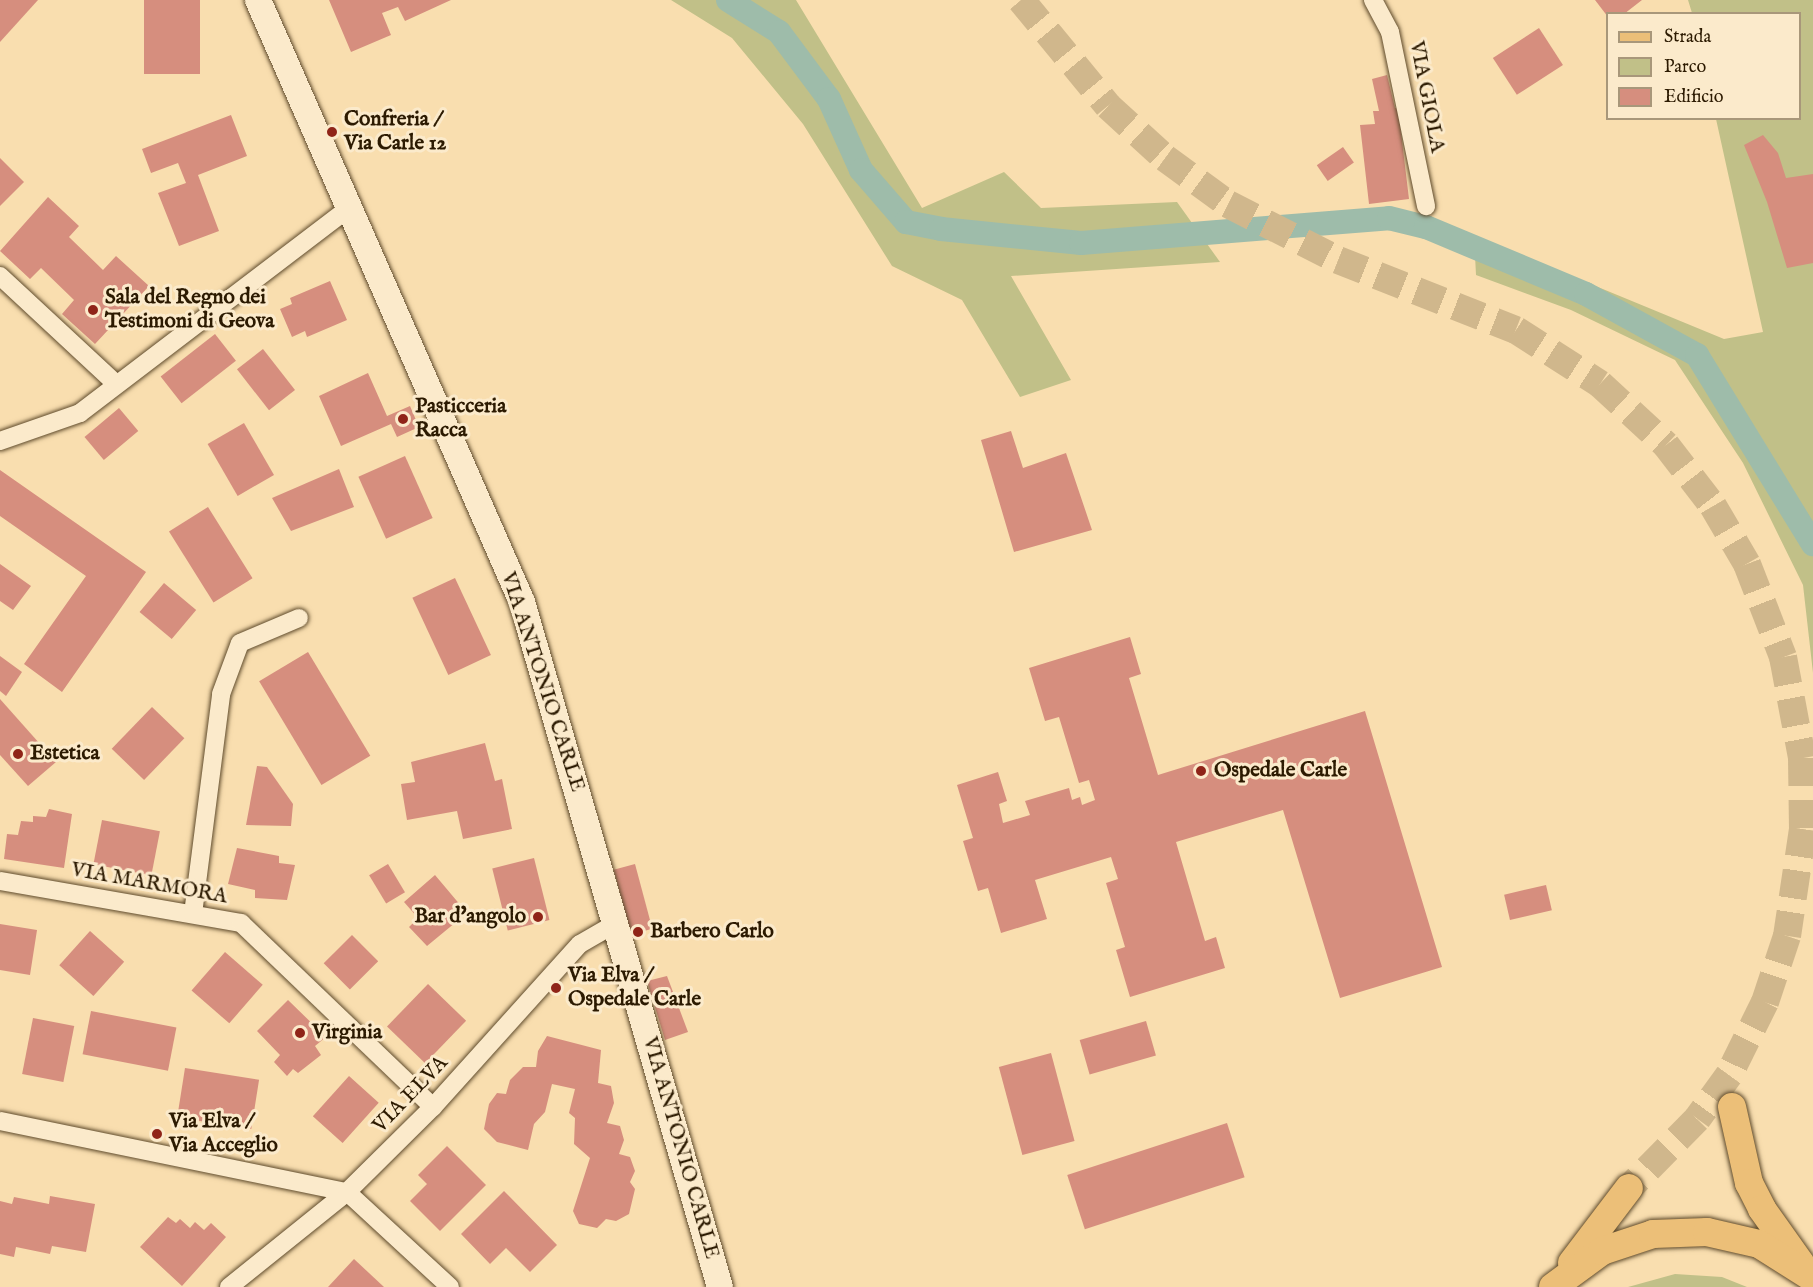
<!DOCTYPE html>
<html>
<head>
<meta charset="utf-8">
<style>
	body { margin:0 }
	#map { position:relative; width:1813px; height:1287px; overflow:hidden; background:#f9deaf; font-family:"IM FELL English",serif }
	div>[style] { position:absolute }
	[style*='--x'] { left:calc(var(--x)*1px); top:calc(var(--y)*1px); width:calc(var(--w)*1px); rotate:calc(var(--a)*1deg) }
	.green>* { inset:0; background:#c1c088 }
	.canal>* { height:24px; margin:-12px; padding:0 12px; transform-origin:12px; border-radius:12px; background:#9ebcaa }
	.building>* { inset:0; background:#d68e7e; transform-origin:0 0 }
	.primary-tunnel>* { height:28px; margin-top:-14px; transform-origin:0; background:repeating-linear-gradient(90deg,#d0b78c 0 28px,transparent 0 42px) }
	.roads { filter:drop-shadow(0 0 2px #5f4b2c) drop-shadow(0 0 2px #5f4b2c) }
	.street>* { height:18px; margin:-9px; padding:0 9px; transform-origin:9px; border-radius:9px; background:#fbeacb }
	.secondary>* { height:26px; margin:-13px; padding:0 13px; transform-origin:13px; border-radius:13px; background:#fbeacb }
	.primary>* { height:28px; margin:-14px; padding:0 14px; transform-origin:14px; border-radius:14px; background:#ecbf78 }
	.dots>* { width:16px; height:16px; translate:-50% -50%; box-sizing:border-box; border:3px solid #fbeacb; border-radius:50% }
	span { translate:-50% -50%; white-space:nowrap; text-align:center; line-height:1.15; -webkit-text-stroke:6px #fbeacb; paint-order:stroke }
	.street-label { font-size:21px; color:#2c1a01 }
	.poi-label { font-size:21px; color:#2c1a01; font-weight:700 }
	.left { translate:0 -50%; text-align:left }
	.right { translate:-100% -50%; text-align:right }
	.legend { position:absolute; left:1606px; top:12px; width:195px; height:108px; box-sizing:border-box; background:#fbeacb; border:2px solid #a8977a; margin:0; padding:8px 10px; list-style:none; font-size:18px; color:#2c1a01 }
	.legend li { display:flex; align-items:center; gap:12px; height:30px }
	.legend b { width:30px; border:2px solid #a8977a }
</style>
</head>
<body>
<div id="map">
	<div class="green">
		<i style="clip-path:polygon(671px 0,796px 0,922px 208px,1004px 172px,1041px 208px,1177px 202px,1220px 262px,1011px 276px,1071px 380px,1020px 397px,962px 300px,892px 266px,803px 124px,732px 38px)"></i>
		<i style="clip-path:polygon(1688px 0,1813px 0,1813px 673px,1803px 585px,1743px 463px,1675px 360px,1571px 310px,1476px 275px,1474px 236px,1724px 339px,1763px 332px,1716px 119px,1800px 118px,1800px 14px,1692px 13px)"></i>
		<i style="clip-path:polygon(1675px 1274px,1722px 1277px,1747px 1287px,1628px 1287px)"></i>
	</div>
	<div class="canal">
		<i style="--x:728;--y:0;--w:60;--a:32.1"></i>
		<i style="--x:779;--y:32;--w:84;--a:53.3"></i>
		<i style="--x:829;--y:99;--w:78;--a:65.7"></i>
		<i style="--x:861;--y:170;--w:69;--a:49.1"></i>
		<i style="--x:906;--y:222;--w:36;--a:11"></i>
		<i style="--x:941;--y:229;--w:141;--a:5.7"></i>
		<i style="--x:1081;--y:243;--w:309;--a:-4.6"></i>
		<i style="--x:1389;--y:218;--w:38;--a:14"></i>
		<i style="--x:1426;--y:227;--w:173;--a:22.7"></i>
		<i style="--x:1586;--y:294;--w:127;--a:28.8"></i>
		<i style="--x:1697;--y:355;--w:222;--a:58.5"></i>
	</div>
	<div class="building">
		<i style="clip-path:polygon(0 0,38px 0,0 42px)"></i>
		<i style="left:144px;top:0;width:56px;height:74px"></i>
		<i style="clip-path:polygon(329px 0,451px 0,405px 21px,398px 7px,382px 13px,391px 35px,351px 52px)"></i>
		<i style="clip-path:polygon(1595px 0,1642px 0,1624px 14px,1608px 14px,1608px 17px)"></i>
		<i style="left:1539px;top:28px;width:44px;height:55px;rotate:57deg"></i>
		<i style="clip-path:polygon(1387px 75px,1395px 108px,1398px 108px,1409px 199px,1369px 204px,1360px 125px,1375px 124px,1373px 111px,1379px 111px,1372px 79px)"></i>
		<i style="clip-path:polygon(231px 115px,247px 156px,198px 175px,219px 231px,179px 246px,158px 193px,186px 183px,178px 163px,151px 173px,142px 149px)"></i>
		<i style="clip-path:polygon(1763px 135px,1778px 153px,1786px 178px,1813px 174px,1813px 263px,1787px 268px,1767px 202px,1744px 145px)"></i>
		<i style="left:1343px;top:147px;width:19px;height:32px;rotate:55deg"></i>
		<i style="clip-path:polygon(0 158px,24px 182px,0 206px)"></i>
		<i style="clip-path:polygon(48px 197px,79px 226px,69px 237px,103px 270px,116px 256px,149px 286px,95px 344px,62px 314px,74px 300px,41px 268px,30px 279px,0 251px)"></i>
		<i style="clip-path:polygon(330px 281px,347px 320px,307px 337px,305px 331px,292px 337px,280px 309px,292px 304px,290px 298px)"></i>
		<i style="left:215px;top:334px;width:34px;height:69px;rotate:52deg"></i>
		<i style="left:263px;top:349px;width:52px;height:33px;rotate:52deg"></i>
		<i style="clip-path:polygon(368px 373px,387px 416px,410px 406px,419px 427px,397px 437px,391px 424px,341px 446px,319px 396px)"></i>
		<i style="left:119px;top:408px;width:30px;height:45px;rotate:50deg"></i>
		<i style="left:244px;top:423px;width:60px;height:42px;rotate:60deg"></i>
		<i style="clip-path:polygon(1011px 431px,1023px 468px,1066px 453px,1092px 530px,1014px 552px,981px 440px)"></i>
		<i style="left:405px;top:456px;width:68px;height:51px;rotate:66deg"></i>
		<i style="clip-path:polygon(339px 469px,354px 507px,291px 531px,272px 498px)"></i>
		<i style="clip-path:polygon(0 470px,146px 572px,62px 692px,24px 664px,86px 576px,0 516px)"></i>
		<i style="left:208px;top:507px;width:84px;height:46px;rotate:58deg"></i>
		<i style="clip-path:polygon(0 564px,31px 586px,13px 610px,0 601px)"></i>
		<i style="left:455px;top:578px;width:85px;height:47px;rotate:65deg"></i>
		<i style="left:164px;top:583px;width:42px;height:38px;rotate:40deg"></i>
		<i style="clip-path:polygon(1130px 637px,1141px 674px,1129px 678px,1158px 775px,1365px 711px,1442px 967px,1340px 998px,1283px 810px,1176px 842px,1205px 941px,1216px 937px,1225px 968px,1130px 997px,1116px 950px,1125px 947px,1106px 883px,1118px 879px,1111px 857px,1035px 880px,1047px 919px,1001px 933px,988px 888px,978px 891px,963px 841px,973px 838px,957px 785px,998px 772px,1007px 801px,999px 804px,1003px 823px,1030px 815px,1025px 801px,1069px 788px,1072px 800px,1080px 797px,1082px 805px,1095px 800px,1089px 780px,1079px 783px,1059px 717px,1045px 721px,1029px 668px)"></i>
		<i style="left:308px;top:652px;width:121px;height:57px;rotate:59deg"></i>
		<i style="clip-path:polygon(0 656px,22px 672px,6px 696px,0 691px)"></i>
		<i style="clip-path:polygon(0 699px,56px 762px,28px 786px,0 755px)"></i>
		<i style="left:152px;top:707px;width:45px;height:58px;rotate:44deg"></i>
		<i style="clip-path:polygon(485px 743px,495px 781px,502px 779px,512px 829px,463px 839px,457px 811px,407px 820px,401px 784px,415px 782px,411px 762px)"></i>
		<i style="clip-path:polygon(257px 766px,267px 767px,293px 804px,291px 826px,246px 825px)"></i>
		<i style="clip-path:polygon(49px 809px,72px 814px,64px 868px,4px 859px,7px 834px,18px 835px,21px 821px,33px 822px,33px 816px,46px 817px)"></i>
		<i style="left:102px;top:820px;width:59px;height:45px;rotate:11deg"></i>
		<i style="clip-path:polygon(237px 848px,279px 856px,279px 863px,295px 865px,287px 900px,255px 898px,255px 890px,228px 884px)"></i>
		<i style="left:534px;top:858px;width:64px;height:43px;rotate:76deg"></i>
		<i style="left:388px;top:864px;width:33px;height:22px;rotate:59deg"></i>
		<i style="left:635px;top:864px;width:67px;height:22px;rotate:75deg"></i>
		<i style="clip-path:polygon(435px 875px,467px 913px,427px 946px,409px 927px,418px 918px,404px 902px)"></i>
		<i style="left:1546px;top:885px;width:26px;height:43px;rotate:77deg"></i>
		<i style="clip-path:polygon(0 924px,37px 930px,30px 975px,0 970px)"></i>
		<i style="left:90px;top:931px;width:46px;height:46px;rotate:42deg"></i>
		<i style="left:352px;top:935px;width:37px;height:40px;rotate:45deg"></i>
		<i style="left:225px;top:952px;width:50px;height:51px;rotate:41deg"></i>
		<i style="clip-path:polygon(667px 976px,688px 1032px,665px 1040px,647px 981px)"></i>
		<i style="left:428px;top:984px;width:53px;height:59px;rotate:44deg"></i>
		<i style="clip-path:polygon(288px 1000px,326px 1037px,315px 1046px,321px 1055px,298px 1073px,293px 1069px,287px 1076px,274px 1062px,280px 1055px,257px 1031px)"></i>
		<i style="left:91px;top:1011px;width:87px;height:44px;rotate:11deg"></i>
		<i style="left:33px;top:1018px;width:42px;height:57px;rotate:11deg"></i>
		<i style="left:1146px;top:1021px;width:36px;height:69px;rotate:74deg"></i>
		<i style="clip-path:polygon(547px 1036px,601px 1050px,598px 1083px,611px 1086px,614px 1103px,607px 1123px,620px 1126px,624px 1140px,619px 1154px,630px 1157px,635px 1171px,630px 1182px,635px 1189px,629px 1214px,616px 1221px,606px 1219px,597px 1228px,579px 1224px,573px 1211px,590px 1158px,574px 1144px,575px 1118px,569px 1113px,575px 1089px,552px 1084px,545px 1112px,534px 1124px,528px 1150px,497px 1142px,484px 1129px,489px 1104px,497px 1093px,506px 1094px,510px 1080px,523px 1067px,536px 1067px,538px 1051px)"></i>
		<i style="left:1051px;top:1053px;width:91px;height:54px;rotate:75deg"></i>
		<i style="left:185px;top:1068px;width:75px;height:50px;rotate:9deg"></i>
		<i style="left:349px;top:1076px;width:40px;height:54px;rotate:42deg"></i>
		<i style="left:1227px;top:1123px;width:57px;height:168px;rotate:72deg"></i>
		<i style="clip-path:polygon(447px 1146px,486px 1185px,440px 1231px,410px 1201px,427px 1184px,418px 1175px)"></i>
		<i style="clip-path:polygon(504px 1191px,557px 1245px,530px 1272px,506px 1248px,490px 1264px,461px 1234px)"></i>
		<i style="clip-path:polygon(50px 1196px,95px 1204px,86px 1252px,52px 1246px,50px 1254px,16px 1247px,14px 1257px,0 1254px,0 1201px,12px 1204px,14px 1197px,49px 1204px)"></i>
		<i style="clip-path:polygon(168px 1217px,176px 1223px,180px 1219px,190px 1228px,195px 1222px,204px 1230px,211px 1223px,226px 1237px,182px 1286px,140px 1247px)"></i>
		<i style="clip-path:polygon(354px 1259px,384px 1287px,328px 1287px)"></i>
	</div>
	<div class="primary-tunnel">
		<i style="--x:1021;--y:0;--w:137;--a:50.6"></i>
		<i style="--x:1108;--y:106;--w:77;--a:42.4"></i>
		<i style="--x:1165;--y:158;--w:78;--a:36.1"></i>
		<i style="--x:1228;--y:204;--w:123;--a:27"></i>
		<i style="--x:1338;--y:260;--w:191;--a:21.5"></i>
		<i style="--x:1516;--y:330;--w:100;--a:32.7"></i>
		<i style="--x:1600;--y:384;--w:90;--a:42.7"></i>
		<i style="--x:1666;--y:445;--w:77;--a:52.4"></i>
		<i style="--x:1713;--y:506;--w:67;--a:59.6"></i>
		<i style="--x:1747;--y:564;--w:100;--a:68.8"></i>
		<i style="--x:1783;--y:657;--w:103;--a:79.3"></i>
		<i style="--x:1802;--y:758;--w:71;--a:89.2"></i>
		<i style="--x:1803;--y:829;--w:108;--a:98.5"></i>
		<i style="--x:1787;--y:936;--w:70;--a:108.4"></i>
		<i style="--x:1765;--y:1002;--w:81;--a:116.3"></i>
		<i style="--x:1729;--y:1075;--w:54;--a:126"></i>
		<i style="--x:1697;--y:1119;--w:97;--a:134.6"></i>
	</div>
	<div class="roads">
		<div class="street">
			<i style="--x:1373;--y:0;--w:36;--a:62"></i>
			<i style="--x:1390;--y:32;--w:178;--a:78.3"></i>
			<i style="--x:0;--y:276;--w:157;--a:42.9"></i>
			<i style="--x:0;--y:441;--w:85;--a:-19.3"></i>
			<i style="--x:80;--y:413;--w:340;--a:-37.3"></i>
			<i style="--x:0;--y:881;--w:245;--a:9.9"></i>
			<i style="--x:241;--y:923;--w:266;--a:43.8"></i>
			<i style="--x:193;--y:914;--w:222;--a:-82.7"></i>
			<i style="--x:221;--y:694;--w:54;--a:-69.6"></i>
			<i style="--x:240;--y:643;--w:64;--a:-23"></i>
			<i style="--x:0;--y:1121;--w:354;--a:11.6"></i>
			<i style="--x:347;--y:1192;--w:140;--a:42.7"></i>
			<i style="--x:229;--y:1287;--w:151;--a:-38.8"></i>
			<i style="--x:347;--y:1192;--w:121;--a:-44.7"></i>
			<i style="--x:433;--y:1107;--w:219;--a:-48"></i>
			<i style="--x:580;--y:944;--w:39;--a:-30"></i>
		</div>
		<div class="secondary">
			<i style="--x:258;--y:0;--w:657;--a:66.32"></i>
			<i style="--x:522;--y:602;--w:713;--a:73.88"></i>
		</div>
		<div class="primary">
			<i style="--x:1732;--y:1107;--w:78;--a:77.4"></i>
			<i style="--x:1749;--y:1183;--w:29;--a:63"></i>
			<i style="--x:1762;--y:1209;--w:67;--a:54.7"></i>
			<i style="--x:1572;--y:1263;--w:94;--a:-52.8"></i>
			<i style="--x:1553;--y:1287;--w:61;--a:-36.3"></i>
			<i style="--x:1602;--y:1251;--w:54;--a:-18.4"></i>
			<i style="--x:1653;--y:1234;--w:54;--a:-2.1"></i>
			<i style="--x:1707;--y:1232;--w:53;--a:13"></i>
			<i style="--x:1759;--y:1244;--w:64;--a:32.2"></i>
		</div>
	</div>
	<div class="dots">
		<i style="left:332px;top:132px;background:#8f2418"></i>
		<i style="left:93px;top:310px;background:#8f2418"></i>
		<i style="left:403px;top:419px;background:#8f2418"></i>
		<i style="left:18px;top:754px;background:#8f2418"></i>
		<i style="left:1201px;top:771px;background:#8f2418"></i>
		<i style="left:538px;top:917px;background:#8f2418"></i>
		<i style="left:638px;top:932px;background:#8f2418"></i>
		<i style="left:556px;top:988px;background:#8f2418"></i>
		<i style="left:300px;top:1033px;background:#8f2418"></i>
		<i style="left:157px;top:1134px;background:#8f2418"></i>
	</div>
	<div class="street-label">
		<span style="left:1426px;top:97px;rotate:79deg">VIA GIOLA</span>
		<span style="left:542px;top:682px;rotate:72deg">VIA ANTONIO CARLE</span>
		<span style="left:149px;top:884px;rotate:10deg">VIA MARMORA</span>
		<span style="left:411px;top:1095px;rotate:-46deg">VIA ELVA</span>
		<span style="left:680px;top:1148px;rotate:74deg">VIA ANTONIO CARLE</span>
	</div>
	<div class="poi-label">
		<span class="left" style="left:344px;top:132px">Confreria /<br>Via Carle 12</span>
		<span class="left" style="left:105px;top:310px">Sala del Regno dei<br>Testimoni di Geova</span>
		<span class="left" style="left:415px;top:419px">Pasticceria<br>Racca</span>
		<span class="left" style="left:30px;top:754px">Estetica</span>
		<span class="left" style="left:1214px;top:771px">Ospedale Carle</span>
		<span class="right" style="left:526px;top:917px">Bar d'angolo</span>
		<span class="left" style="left:650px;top:932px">Barbero Carlo</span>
		<span class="left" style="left:568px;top:988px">Via Elva /<br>Ospedale Carle</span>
		<span class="left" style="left:312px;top:1033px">Virginia</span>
		<span class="left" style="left:169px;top:1134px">Via Elva /<br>Via Acceglio</span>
	</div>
	<ul class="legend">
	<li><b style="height:8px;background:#ecbf78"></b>Strada</li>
	<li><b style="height:16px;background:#c1c088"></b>Parco</li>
	<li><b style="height:16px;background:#d68e7e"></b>Edificio</li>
	</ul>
</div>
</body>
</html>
